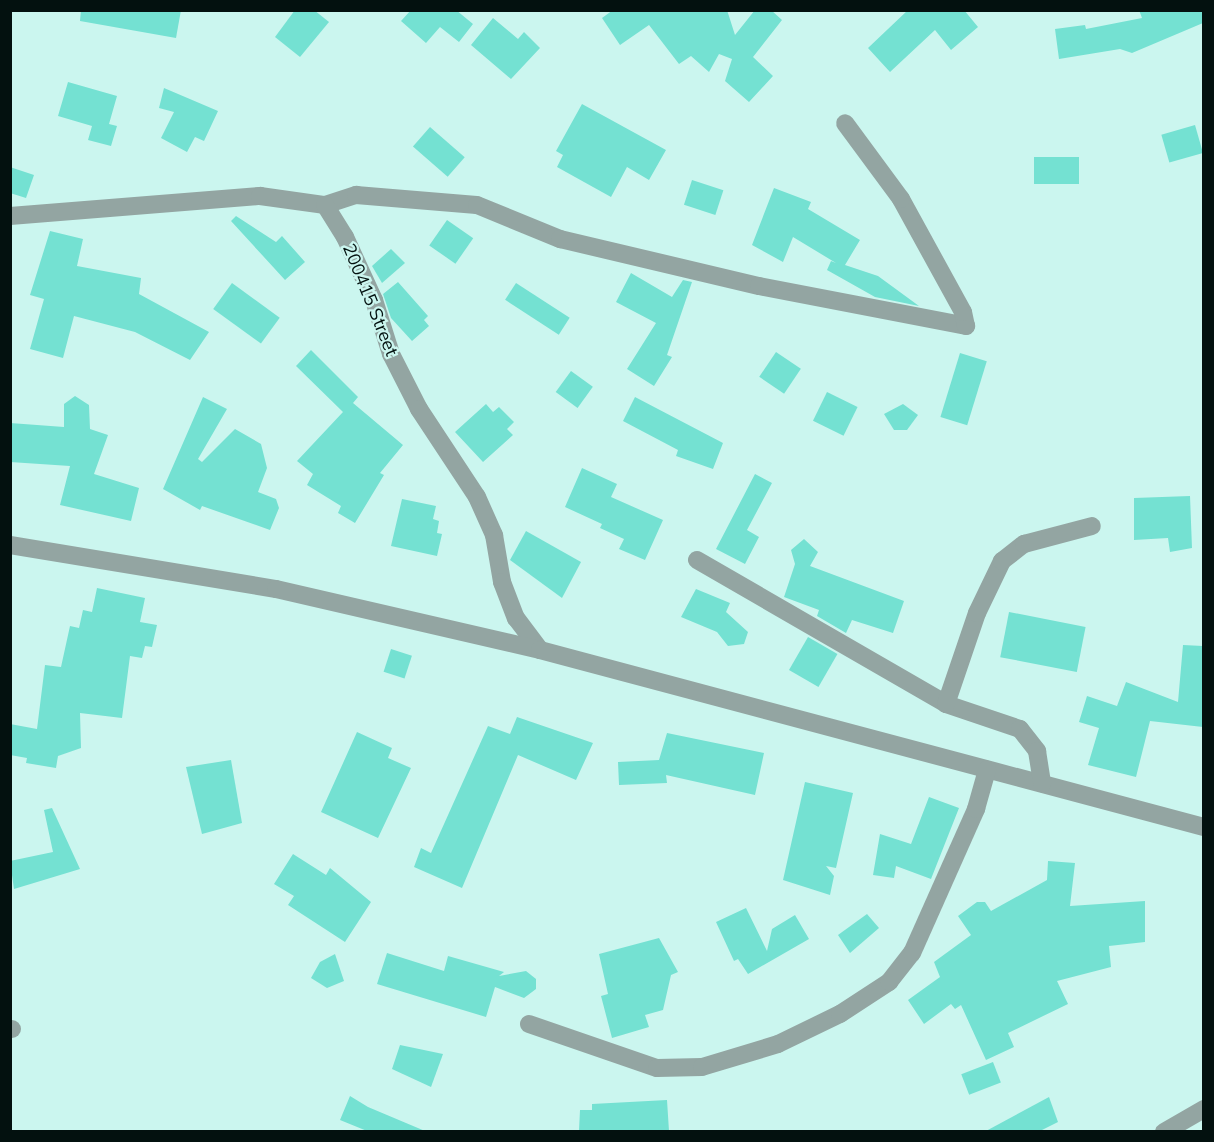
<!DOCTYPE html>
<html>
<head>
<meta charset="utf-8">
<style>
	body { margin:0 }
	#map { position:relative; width:1214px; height:1142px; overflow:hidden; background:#cbf6ef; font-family:Mulish,sans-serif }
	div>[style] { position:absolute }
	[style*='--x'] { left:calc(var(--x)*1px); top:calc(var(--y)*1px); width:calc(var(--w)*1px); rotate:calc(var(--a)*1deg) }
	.building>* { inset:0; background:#74e1d2; transform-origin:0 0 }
	.minor>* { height:18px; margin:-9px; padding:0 9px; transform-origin:9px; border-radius:9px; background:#93a5a2 }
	span { translate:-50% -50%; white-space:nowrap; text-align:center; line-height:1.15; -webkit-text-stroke:4.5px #cbf6ef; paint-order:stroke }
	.street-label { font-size:18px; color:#03110f }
	.frame { position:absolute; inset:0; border:12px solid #03110f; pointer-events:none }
</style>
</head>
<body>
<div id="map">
	<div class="building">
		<i style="clip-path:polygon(81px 10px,181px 10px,176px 38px,80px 21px)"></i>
		<i style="clip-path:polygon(295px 10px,314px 10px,329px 22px,300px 57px,275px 37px)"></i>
		<i style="clip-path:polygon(411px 10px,456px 10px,473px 24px,459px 42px,440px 27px,426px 43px,401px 21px)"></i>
		<i style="clip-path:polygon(613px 10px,727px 10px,735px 35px,755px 10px,771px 10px,782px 20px,753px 57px,773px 76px,749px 102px,725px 81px,732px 59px,719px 54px,709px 72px,691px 56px,679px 64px,649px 25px,620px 45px,602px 18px)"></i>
		<i style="clip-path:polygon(908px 10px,964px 10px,978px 27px,951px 50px,935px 30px,890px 72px,868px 48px)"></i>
		<i style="clip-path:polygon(1139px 10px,1203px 10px,1203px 23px,1132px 53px,1120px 49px,1059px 59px,1055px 29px,1085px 25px,1086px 29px,1142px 18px)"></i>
		<i style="clip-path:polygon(493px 18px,518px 39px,524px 32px,540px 48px,511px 79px,471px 45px)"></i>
		<i style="clip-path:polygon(68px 82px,117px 96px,109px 124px,117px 126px,111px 146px,88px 140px,92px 126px,58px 116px)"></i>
		<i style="clip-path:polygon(164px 88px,218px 111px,204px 141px,195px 137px,187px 152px,161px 138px,174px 112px,159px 108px)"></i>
		<i style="clip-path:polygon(582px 104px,666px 150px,649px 180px,627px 167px,611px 197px,557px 167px,563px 155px,556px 151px)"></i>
		<i style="left:1195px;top:125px;width:29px;height:35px;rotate:74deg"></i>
		<i style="left:430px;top:127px;width:46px;height:26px;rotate:41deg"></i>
		<i style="left:1034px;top:157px;width:45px;height:27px"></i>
		<i style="clip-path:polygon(10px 167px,34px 175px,26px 198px,10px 193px)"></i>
		<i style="left:692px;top:180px;width:33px;height:26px;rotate:18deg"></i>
		<i style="clip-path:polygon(774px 188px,811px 202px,808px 209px,860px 240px,845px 265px,878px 276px,919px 306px,875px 297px,827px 270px,831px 261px,836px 263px,793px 237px,783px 262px,752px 245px)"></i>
		<i style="clip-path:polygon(236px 216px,276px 242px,282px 236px,305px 262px,285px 280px,231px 221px)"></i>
		<i style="left:447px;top:220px;width:32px;height:31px;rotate:35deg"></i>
		<i style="clip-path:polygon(50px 231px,83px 239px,77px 266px,141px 278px,139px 294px,209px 332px,190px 360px,135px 332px,74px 316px,63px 358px,30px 349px,44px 299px,30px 295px)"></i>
		<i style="clip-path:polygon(391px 249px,405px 263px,382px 283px,372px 266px)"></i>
		<i style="clip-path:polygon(631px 273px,672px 297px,683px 280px,692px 282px,667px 355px,672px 357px,654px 386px,627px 369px,656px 323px,616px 302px)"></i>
		<i style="clip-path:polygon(398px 282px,428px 316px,424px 320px,429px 326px,412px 341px,391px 318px,383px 294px)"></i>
		<i style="left:232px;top:283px;width:59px;height:32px;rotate:36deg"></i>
		<i style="left:516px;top:283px;width:64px;height:20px;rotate:33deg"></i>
		<i style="clip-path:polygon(311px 350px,358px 397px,353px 403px,403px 445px,380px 473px,384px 475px,355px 523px,338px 513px,341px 506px,307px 485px,313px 474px,297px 461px,343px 412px,296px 366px)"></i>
		<i style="left:776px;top:352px;width:30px;height:30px;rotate:34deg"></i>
		<i style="left:960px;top:353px;width:28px;height:67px;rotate:17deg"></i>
		<i style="left:571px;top:371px;width:27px;height:26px;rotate:36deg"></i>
		<i style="left:827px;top:392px;width:34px;height:32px;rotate:26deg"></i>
		<i style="clip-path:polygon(75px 396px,89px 405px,90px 429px,108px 435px,94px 474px,139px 488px,131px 521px,60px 505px,70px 466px,10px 462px,10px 423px,64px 427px,64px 404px)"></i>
		<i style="clip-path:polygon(203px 397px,227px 409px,198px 459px,202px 462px,235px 429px,261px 444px,267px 468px,258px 492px,276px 499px,279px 508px,270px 530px,202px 506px,200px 510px,163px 489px)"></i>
		<i style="clip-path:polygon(635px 397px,723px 443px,713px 469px,676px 456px,678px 450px,623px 421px)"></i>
		<i style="clip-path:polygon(486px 404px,493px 412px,499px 407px,514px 422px,507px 429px,513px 435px,483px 462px,455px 432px)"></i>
		<i style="clip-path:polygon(903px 404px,918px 415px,907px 430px,894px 430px,884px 414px)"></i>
		<i style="clip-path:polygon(582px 468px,617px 484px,611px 497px,663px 520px,645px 560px,619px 549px,624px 539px,600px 528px,602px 524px,565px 507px)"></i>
		<i style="clip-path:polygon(755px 474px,772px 483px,747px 530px,759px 537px,745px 564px,716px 549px)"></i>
		<i style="clip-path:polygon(1190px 496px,1192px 548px,1170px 552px,1168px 538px,1134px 540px,1134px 498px)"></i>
		<i style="clip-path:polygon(402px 499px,436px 506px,433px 519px,439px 521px,437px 533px,442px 534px,437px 556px,391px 546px)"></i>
		<i style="clip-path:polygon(526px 531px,581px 562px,562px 598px,510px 560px)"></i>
		<i style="clip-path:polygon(804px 539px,818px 552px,810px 566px,904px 601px,893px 633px,852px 620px,846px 633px,817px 616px,819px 610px,784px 597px,795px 564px,791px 550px)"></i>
		<i style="clip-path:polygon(97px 588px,145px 598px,140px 622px,157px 625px,152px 647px,145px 646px,142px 658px,130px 656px,122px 718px,80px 713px,81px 748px,58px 756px,56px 768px,26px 763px,27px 758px,10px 755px,10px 724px,37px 729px,45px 665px,61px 667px,70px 626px,79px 628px,83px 610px,92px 612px)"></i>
		<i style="clip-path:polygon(696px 589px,730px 603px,726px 612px,748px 632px,744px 644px,728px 646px,717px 632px,681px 617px)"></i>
		<i style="left:1009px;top:612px;width:78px;height:46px;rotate:11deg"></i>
		<i style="left:808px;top:637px;width:34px;height:38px;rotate:30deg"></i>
		<i style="clip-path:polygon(1183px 645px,1203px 646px,1203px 727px,1150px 721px,1136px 777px,1088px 765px,1099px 728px,1079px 722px,1087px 696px,1117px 706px,1126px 682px,1178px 702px)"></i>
		<i style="left:391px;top:649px;width:22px;height:24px;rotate:18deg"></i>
		<i style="clip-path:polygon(517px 717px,593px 743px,576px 780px,518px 755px,462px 888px,414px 867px,421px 848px,431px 853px,488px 726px,510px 734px)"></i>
		<i style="clip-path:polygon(357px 732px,392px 748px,388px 758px,411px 768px,378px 838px,321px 812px)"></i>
		<i style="clip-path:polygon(667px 733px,764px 753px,755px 795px,666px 775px,667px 783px,619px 785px,618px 762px,659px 760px)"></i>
		<i style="clip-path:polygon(231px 760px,242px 823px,202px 834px,186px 767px)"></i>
		<i style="clip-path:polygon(805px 782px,853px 793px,836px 868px,826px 866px,834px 876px,830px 895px,783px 880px)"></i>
		<i style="clip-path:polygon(929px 797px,959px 808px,931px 879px,896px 866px,894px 878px,873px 875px,880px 834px,911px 844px)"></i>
		<i style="clip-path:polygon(52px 808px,80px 869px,14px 889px,10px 861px,53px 852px,44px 810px)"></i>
		<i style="clip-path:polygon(293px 854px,326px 875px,330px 868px,371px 902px,345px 942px,288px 905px,294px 896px,274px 884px)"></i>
		<i style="clip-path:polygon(1048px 861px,1075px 863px,1070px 906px,1145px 901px,1145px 942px,1109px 946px,1111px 967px,1057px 981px,1068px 1004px,1008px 1033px,1014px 1047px,986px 1060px,961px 1005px,955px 1009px,951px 1004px,924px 1024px,908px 1000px,940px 977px,934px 962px,971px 935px,958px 916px,977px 902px,985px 902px,991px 911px,1047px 880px)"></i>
		<i style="clip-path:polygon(746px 908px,767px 951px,772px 929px,795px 915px,809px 939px,748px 974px,738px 959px,734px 961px,716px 922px)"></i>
		<i style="clip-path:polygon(867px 914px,879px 928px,850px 953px,838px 935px)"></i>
		<i style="clip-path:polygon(659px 938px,678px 972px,671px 975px,663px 1010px,645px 1015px,649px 1027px,612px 1038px,601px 996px,608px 994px,599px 954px)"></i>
		<i style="clip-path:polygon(387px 953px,444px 971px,448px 956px,504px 972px,499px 976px,526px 971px,536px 979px,536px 989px,524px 998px,495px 987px,486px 1017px,377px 984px)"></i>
		<i style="clip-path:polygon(335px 954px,344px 981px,327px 988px,311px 978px,320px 962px)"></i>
		<i style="clip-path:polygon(400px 1045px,443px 1054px,431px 1087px,392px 1069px)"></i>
		<i style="left:993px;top:1062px;width:22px;height:34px;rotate:69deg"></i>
		<i style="clip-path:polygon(350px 1096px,368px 1107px,425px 1131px,367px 1131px,340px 1120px)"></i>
		<i style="clip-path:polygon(1049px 1097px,1058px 1122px,1040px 1131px,986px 1131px)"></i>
		<i style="clip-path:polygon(667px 1100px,669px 1131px,579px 1131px,580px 1110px,592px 1110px,592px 1104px)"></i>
	</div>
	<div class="minor">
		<i style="--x:325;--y:205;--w:33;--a:-18"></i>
		<i style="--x:356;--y:195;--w:121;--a:4.7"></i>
		<i style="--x:477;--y:205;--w:90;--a:22.3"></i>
		<i style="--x:560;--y:239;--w:204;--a:13.3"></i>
		<i style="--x:759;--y:286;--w:211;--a:10.9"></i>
		<i style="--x:966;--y:326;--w:14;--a:-102"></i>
		<i style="--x:963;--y:312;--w:129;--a:-118.8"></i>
		<i style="--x:901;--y:199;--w:94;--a:-126.4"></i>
		<i style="--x:10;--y:216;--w:251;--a:-4.6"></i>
		<i style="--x:260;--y:196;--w:66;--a:7.9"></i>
		<i style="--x:325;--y:205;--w:38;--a:58"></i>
		<i style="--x:345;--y:237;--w:69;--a:65.3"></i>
		<i style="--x:374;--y:300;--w:57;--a:72.5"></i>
		<i style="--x:391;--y:354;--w:62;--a:63"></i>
		<i style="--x:419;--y:409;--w:105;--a:56.6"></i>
		<i style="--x:477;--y:497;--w:42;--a:65.9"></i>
		<i style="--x:494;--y:535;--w:48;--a:80.3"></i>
		<i style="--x:502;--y:582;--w:39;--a:69"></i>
		<i style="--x:516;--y:618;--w:40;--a:53"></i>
		<i style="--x:10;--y:545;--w:270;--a:9.4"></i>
		<i style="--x:276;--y:589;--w:271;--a:13"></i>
		<i style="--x:540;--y:650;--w:687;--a:14.93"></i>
		<i style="--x:697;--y:560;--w:288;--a:30"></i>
		<i style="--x:946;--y:704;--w:78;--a:18.7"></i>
		<i style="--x:1020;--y:729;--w:28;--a:52"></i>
		<i style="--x:1037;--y:751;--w:33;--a:81"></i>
		<i style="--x:946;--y:704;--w:96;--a:-71.2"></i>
		<i style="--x:977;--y:613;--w:58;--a:-64.3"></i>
		<i style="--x:1002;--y:561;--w:28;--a:-38"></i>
		<i style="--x:1024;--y:544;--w:70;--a:-14.8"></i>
		<i style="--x:529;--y:1024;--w:135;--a:19"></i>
		<i style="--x:657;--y:1068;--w:45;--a:-1.3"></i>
		<i style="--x:702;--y:1067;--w:79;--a:-16.8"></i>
		<i style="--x:778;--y:1044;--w:69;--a:-25.8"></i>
		<i style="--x:840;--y:1014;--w:59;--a:-33.1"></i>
		<i style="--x:889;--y:982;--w:37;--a:-52"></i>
		<i style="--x:912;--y:953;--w:158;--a:-66"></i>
		<i style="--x:976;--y:809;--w:41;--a:-74.2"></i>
		<i style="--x:10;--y:1029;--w:2;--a:0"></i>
		<i style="--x:1164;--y:1132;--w:46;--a:-29.9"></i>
	</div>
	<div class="street-label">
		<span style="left:370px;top:300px;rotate:68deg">200415 Street</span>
	</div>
	<div class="frame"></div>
</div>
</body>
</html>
